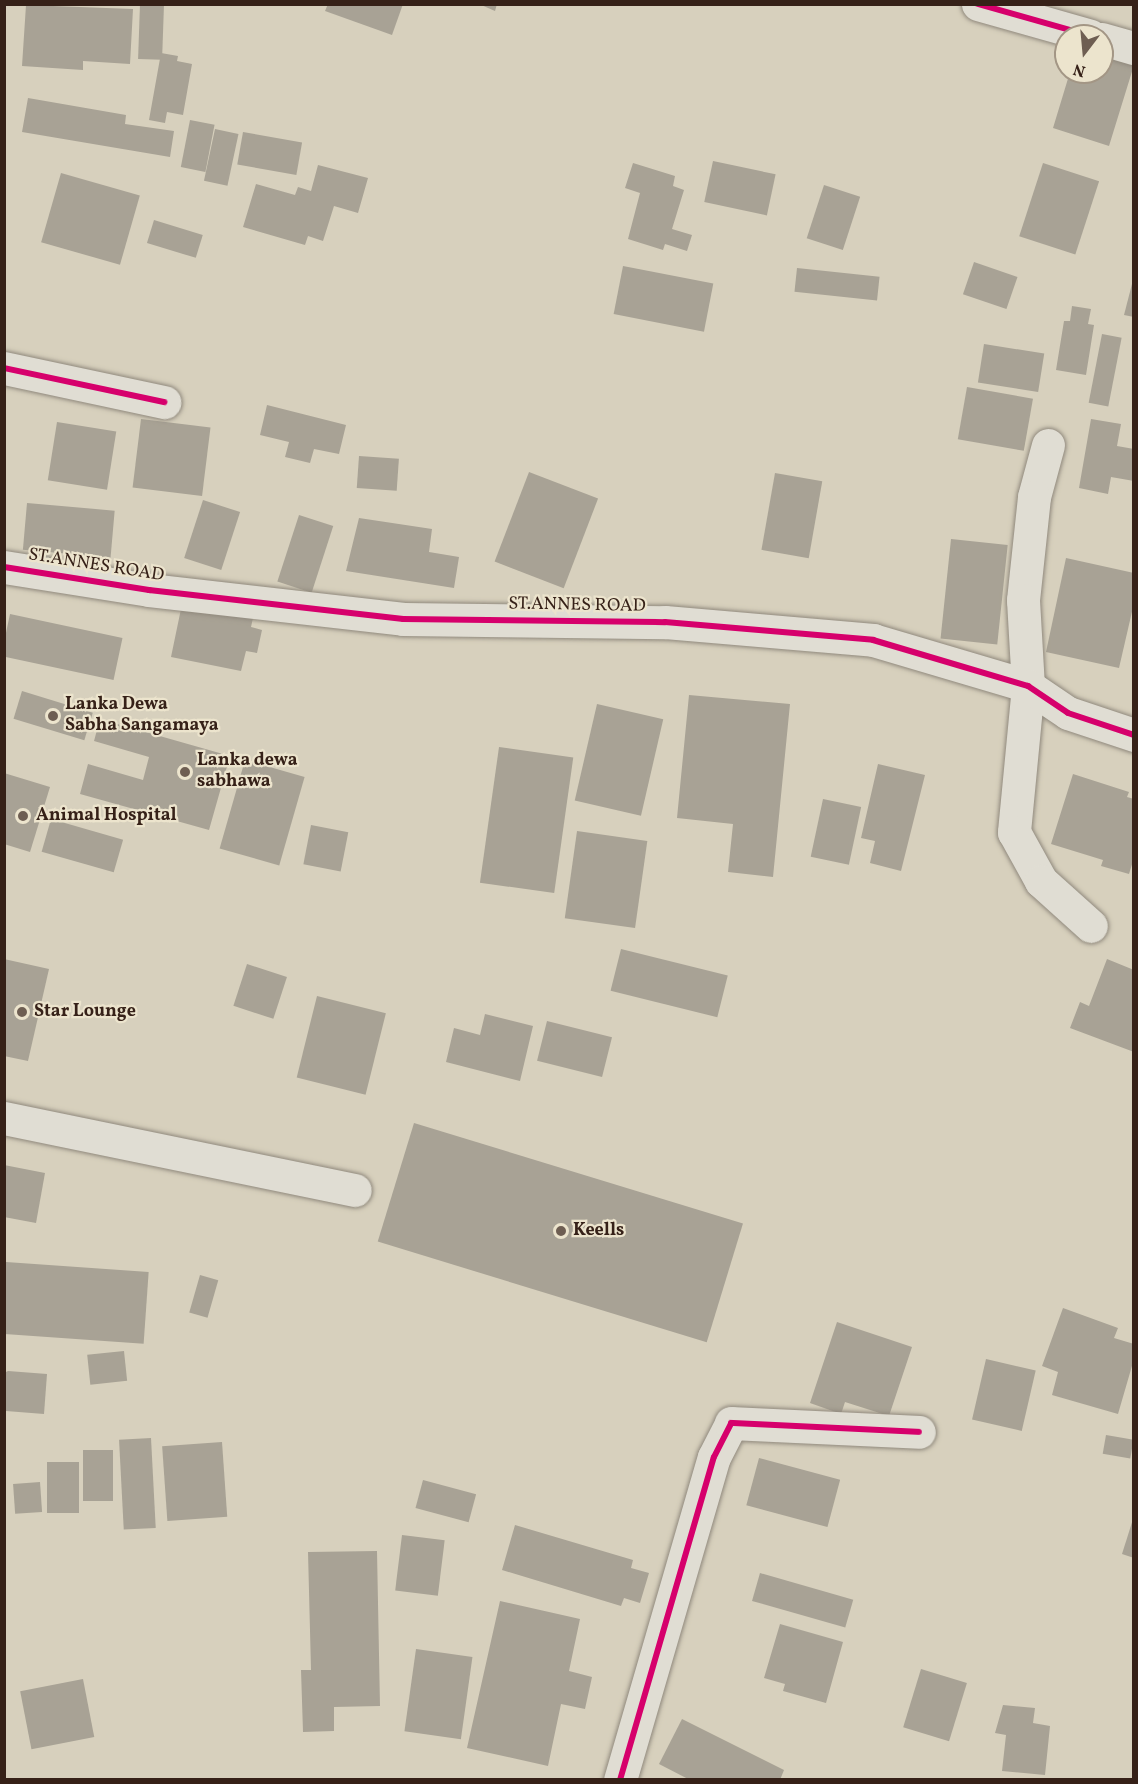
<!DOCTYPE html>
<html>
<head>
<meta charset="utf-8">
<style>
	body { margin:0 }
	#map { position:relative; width:1138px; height:1784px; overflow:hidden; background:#d7d0bd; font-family:Vollkorn,serif }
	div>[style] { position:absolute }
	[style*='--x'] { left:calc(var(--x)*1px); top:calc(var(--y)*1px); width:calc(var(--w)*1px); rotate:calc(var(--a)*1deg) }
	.building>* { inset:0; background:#a8a295; transform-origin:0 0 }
	.roads { filter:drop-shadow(0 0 2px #90897d) drop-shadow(0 0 2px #90897d) }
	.minor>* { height:33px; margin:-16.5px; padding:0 16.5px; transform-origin:16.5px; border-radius:16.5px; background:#e0ddd3 }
	.cycleway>* { height:6px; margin:-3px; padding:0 3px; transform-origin:3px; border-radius:3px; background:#d6006c }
	.dots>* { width:16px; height:16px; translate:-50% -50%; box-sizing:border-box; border:3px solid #ece4cd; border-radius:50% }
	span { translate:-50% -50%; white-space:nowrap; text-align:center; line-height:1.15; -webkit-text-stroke:4.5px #ece4cd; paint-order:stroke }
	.street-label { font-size:18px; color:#362118 }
	.poi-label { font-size:18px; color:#362118; font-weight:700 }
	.left { translate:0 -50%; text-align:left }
	.frame { position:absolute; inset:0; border:6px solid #362118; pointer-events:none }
	.north { position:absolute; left:1054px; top:24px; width:60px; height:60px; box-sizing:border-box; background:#ece4cd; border:2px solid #a39685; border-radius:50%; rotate:196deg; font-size:16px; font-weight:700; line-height:24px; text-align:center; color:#362118 }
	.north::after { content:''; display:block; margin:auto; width:21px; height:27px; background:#6e5e52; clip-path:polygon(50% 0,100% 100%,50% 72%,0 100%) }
</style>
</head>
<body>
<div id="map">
	<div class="building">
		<i style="left:140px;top:4px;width:24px;height:55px;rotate:2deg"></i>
		<i style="clip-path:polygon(328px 4px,403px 4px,392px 35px,325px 11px)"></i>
		<i style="clip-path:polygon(479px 4px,497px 4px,495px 11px)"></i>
		<i style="clip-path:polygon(26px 5px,133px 9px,130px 64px,83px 61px,83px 70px,22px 66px)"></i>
		<i style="clip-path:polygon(161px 53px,178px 56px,177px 61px,192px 64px,183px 115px,167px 112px,165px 123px,149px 120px)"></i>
		<i style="clip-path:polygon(1102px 55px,1134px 65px,1109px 146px,1053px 128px,1070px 72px,1102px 72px)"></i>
		<i style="clip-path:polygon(28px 98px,126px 115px,125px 124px,174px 131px,170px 157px,22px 132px)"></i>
		<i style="left:190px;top:120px;width:25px;height:48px;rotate:11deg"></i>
		<i style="left:215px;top:129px;width:24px;height:53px;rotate:12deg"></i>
		<i style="left:243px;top:132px;width:60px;height:33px;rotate:10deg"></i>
		<i style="left:713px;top:161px;width:64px;height:42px;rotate:12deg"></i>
		<i style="clip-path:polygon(633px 163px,675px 176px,673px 186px,684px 190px,672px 229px,692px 235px,687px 251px,665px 244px,663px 250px,628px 239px,640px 193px,625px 188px)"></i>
		<i style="left:1043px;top:163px;width:59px;height:77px;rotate:18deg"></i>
		<i style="clip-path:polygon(318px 165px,368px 178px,358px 213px,334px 206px,323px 241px,308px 236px,305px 245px,243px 227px,256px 184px,295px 195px,298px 187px,311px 191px)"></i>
		<i style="left:61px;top:173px;width:82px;height:72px;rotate:16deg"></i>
		<i style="left:824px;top:185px;width:38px;height:56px;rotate:18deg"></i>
		<i style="left:154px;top:220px;width:51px;height:24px;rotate:17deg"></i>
		<i style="left:974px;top:262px;width:46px;height:34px;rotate:19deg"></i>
		<i style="left:623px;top:266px;width:92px;height:49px;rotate:11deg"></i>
		<i style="left:797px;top:268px;width:83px;height:24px;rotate:6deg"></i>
		<i style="clip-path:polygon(1133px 280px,1134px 280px,1134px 317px,1124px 315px)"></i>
		<i style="clip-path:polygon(1072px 306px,1091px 309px,1088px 324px,1094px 325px,1086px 375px,1056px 370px,1064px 321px,1070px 321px)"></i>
		<i style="left:1102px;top:334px;width:20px;height:70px;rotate:11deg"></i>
		<i style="left:984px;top:344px;width:61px;height:39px;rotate:9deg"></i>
		<i style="left:967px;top:387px;width:67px;height:53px;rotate:10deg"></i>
		<i style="clip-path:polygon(267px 405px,346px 425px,339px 454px,314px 449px,310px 463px,285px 457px,289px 442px,260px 435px)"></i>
		<i style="left:141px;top:419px;width:70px;height:69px;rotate:7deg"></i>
		<i style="clip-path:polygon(1091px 419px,1121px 424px,1117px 446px,1134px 449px,1134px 481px,1111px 477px,1108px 494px,1079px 488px)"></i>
		<i style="left:57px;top:422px;width:60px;height:59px;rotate:9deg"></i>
		<i style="left:359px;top:456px;width:40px;height:32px;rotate:4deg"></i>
		<i style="left:529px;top:472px;width:74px;height:96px;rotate:21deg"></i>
		<i style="left:775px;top:473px;width:48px;height:78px;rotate:10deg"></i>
		<i style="left:203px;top:500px;width:39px;height:61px;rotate:18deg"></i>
		<i style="left:27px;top:503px;width:88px;height:47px;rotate:5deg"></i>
		<i style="left:299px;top:515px;width:36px;height:70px;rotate:18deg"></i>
		<i style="clip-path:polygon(359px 518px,432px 529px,429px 552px,459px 557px,454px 588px,346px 571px)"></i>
		<i style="left:951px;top:539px;width:57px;height:100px;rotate:6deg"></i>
		<i style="clip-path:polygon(1066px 558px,1134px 573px,1134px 603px,1119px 668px,1046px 652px)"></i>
		<i style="clip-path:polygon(182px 604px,253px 618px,251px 627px,262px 630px,257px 653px,246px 651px,241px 671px,171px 657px)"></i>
		<i style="left:10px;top:614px;width:115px;height:43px;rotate:12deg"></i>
		<i style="left:22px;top:691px;width:74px;height:29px;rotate:17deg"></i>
		<i style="clip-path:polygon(689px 695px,790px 704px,773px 877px,728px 872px,733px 824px,677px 818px)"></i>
		<i style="left:597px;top:704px;width:68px;height:99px;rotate:13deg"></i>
		<i style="clip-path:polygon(100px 719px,230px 756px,209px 830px,80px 794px,88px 764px,143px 780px,149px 757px,94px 741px)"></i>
		<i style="left:499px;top:747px;width:75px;height:137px;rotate:8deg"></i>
		<i style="left:245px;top:760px;width:62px;height:92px;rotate:16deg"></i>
		<i style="clip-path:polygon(878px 764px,925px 775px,901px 871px,870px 863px,875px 841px,861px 838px)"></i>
		<i style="clip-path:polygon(4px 773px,50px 787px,30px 852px,4px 844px)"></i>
		<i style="clip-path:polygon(1073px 774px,1129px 792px,1127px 797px,1134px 799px,1134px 858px,1129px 874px,1101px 866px,1103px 860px,1051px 844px)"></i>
		<i style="left:823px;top:799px;width:39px;height:59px;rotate:12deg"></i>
		<i style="left:51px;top:819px;width:75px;height:34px;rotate:16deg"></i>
		<i style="left:311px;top:825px;width:38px;height:40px;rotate:11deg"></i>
		<i style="left:577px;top:831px;width:71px;height:88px;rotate:8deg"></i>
		<i style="left:621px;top:949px;width:110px;height:43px;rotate:14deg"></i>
		<i style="clip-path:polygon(4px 959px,49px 969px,28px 1061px,4px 1056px)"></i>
		<i style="clip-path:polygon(1107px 959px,1134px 970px,1134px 1052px,1070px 1028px,1080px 1002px,1089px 1006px)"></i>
		<i style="left:247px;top:964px;width:42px;height:44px;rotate:18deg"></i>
		<i style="left:317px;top:996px;width:71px;height:84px;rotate:14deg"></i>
		<i style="clip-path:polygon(485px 1014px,533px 1026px,520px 1081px,446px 1062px,454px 1028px,480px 1035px)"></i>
		<i style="left:547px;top:1021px;width:67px;height:41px;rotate:14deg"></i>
		<i style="left:414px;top:1123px;width:344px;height:124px;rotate:17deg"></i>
		<i style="clip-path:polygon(4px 1165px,45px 1173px,36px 1223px,4px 1217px)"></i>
		<i style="left:6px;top:1262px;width:143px;height:72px;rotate:4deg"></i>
		<i style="left:200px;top:1275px;width:19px;height:39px;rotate:16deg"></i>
		<i style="clip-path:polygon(1063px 1308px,1118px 1328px,1114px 1338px,1134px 1344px,1134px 1359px,1118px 1414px,1052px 1395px,1058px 1372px,1042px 1366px)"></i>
		<i style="clip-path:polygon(837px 1322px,912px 1347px,889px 1416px,845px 1402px,841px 1414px,810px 1403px)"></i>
		<i style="left:124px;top:1351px;width:30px;height:37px;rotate:84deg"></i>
		<i style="left:986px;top:1359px;width:51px;height:62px;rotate:13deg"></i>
		<i style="clip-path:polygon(8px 1371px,47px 1374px,44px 1414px,6px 1411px,4px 1373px)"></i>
		<i style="left:1106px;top:1435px;width:28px;height:19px;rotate:10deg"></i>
		<i style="left:151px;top:1438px;width:90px;height:32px;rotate:87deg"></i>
		<i style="left:222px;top:1442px;width:75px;height:60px;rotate:86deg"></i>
		<i style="left:83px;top:1450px;width:30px;height:51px"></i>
		<i style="left:759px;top:1458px;width:84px;height:49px;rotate:15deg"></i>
		<i style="left:47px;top:1462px;width:32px;height:51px"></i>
		<i style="left:423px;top:1480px;width:55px;height:29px;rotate:15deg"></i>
		<i style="left:40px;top:1482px;width:30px;height:27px;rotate:86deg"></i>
		<i style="clip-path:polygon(1134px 1516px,1134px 1558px,1122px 1554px)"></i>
		<i style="clip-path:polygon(515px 1525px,633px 1560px,631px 1568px,649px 1573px,640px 1603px,624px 1598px,621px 1606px,502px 1570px)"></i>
		<i style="left:402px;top:1535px;width:43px;height:56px;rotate:7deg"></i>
		<i style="clip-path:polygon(377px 1551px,380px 1706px,334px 1707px,334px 1731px,303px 1732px,301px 1670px,311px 1670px,308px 1552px)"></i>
		<i style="left:760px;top:1573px;width:97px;height:29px;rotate:16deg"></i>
		<i style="clip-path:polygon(500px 1601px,580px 1619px,569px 1671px,592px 1677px,585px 1709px,561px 1704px,548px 1766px,467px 1748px)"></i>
		<i style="clip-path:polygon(780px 1624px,843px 1642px,826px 1703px,783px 1691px,785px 1684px,764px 1678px)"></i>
		<i style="left:416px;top:1649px;width:57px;height:83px;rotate:8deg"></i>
		<i style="left:921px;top:1669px;width:48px;height:61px;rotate:17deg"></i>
		<i style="left:83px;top:1679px;width:59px;height:64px;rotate:79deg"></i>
		<i style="clip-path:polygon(1003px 1705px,1035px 1708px,1033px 1723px,1050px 1726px,1045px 1775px,1002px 1771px,1006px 1735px,995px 1733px)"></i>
		<i style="clip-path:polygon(682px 1719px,784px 1770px,780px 1780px,690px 1780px,659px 1764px)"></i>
	</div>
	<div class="roads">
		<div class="minor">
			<i style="--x:978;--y:4;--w:117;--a:15.8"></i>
			<i style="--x:1102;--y:39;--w:33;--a:16"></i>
			<i style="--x:4;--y:368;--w:164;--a:12"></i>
			<i style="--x:1048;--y:445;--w:54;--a:105.1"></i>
			<i style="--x:1034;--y:497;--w:104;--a:96.1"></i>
			<i style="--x:1023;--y:600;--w:86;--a:86.7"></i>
			<i style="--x:1028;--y:686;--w:147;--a:95.5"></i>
			<i style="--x:1014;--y:832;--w:56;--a:61.1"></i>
			<i style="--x:1041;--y:881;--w:67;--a:42"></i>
			<i style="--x:4;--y:567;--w:147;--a:9"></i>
			<i style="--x:149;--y:590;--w:256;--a:6.5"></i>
			<i style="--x:403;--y:619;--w:262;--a:0.7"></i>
			<i style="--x:665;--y:622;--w:209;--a:4.9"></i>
			<i style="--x:873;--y:640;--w:162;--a:16.5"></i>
			<i style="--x:1028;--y:686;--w:48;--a:34"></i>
			<i style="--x:1068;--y:713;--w:70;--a:18.4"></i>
			<i style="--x:4;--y:1118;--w:358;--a:11.6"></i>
			<i style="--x:620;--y:1780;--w:336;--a:-73.8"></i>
			<i style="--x:714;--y:1457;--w:38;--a:-63"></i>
			<i style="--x:731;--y:1423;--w:188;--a:2.7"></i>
		</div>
	</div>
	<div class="cycleway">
		<i style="--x:978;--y:4;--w:117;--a:15.8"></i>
		<i style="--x:4;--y:368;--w:164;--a:12"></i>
		<i style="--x:4;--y:567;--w:147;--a:9"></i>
		<i style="--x:149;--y:590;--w:256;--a:6.5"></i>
		<i style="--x:403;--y:619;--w:262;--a:0.7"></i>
		<i style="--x:665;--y:622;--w:209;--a:4.9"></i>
		<i style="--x:873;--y:640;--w:162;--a:16.5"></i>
		<i style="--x:1028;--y:686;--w:48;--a:34"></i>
		<i style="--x:1068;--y:713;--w:70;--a:18.4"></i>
		<i style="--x:620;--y:1780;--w:336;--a:-73.8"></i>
		<i style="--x:714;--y:1457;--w:38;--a:-63"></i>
		<i style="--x:731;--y:1423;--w:188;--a:2.7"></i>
	</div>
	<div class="dots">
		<i style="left:53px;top:716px;background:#6e5e52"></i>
		<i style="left:185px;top:772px;background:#6e5e52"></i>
		<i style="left:23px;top:816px;background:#6e5e52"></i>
		<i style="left:22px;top:1012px;background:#6e5e52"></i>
		<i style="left:561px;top:1231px;background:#6e5e52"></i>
	</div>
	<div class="street-label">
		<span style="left:96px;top:566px;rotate:9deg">ST.ANNES ROAD</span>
		<span style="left:577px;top:606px;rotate:1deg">ST.ANNES ROAD</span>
	</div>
	<div class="poi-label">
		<span class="left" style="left:65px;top:716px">Lanka Dewa<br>Sabha Sangamaya</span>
		<span class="left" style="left:197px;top:772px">Lanka dewa<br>sabhawa</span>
		<span class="left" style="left:36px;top:816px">Animal Hospital</span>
		<span class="left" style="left:34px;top:1012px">Star Lounge</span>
		<span class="left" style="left:573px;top:1231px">Keells</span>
	</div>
	<div class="frame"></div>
	<div class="north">N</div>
</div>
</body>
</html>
